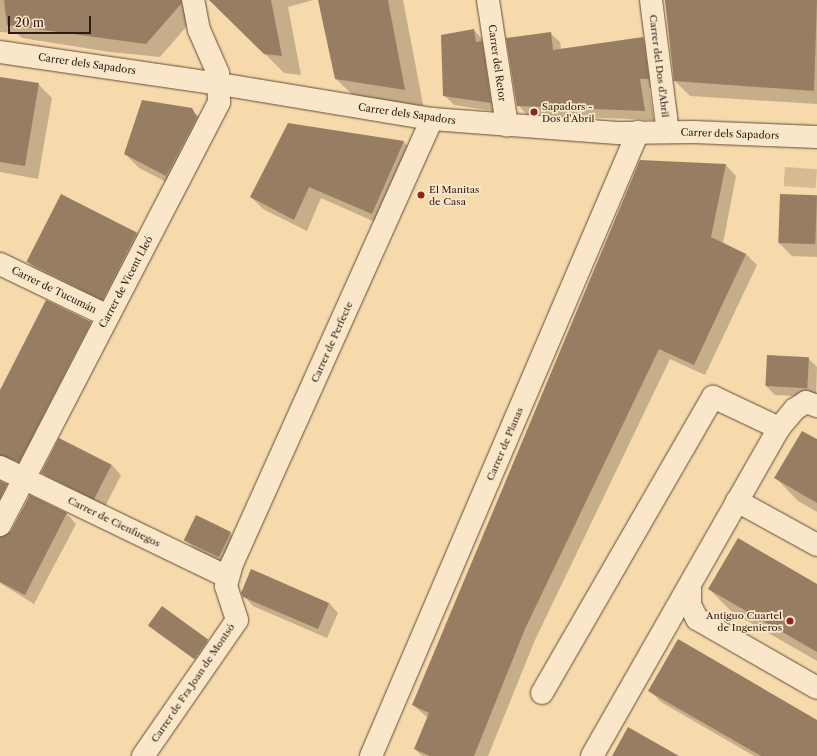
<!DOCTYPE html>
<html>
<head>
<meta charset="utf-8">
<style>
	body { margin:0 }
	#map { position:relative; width:817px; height:756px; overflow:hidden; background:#f7daac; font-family:"Libre Caslon Text",serif }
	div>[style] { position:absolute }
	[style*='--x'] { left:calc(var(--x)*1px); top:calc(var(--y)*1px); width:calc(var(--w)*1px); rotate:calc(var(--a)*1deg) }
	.green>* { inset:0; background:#d5ba92; transform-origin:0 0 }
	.shadow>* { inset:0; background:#0003; transform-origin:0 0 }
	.building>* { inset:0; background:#977e63; transform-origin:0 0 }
	.roads { filter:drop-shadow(0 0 1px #604b39) drop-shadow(0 0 1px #604b39) }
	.minor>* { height:22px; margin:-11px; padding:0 11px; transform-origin:11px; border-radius:11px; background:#fae7c9 }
	.dots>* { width:11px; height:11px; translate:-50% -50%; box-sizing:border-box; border:2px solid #fae7c9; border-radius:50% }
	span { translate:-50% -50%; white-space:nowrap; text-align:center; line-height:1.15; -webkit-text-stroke:3.5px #fae7c9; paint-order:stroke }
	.street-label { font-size:10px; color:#2e1b13 }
	.poi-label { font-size:10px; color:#2e1b13 }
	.left { translate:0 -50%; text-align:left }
	.right { translate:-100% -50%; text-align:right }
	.scale { position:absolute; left:8px; top:16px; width:83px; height:18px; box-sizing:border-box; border:2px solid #2e1b13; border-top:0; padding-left:5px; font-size:12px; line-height:14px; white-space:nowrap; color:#2e1b13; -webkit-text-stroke:3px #fae7c9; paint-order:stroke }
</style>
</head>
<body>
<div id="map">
	<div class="green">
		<i style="left:785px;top:167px;width:32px;height:19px;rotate:4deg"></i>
	</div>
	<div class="shadow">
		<i style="clip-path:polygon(0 0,182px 0,187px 26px,160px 57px,110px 52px,22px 38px,16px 33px,0 32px)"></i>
		<i style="clip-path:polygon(220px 0,313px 0,288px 7px,301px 75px,284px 73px,223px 12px)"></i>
		<i style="clip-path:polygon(319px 0,403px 0,424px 109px,356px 98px,336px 79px)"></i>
		<i style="clip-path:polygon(665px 0,817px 0,817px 104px,690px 96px,675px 81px)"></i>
		<i style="clip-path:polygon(474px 30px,483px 40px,500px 112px,454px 105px,444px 95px)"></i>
		<i style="clip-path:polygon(550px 33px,560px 42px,561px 49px,643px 38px,652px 47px,658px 88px,649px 88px,654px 120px,527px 115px,518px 105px)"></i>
		<i style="clip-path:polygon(0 78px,38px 84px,52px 98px,38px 179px,0 172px)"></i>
		<i style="clip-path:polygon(191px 109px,205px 123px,180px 189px,139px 168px,125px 154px)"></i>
		<i style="clip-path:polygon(289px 124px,404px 142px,416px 154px,384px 226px,321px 198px,307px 231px,263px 209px,251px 197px)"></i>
		<i style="clip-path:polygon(726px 165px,736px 176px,723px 243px,746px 254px,757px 265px,705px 375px,670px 359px,535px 640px,488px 756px,422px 756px,415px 749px,428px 718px,413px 705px)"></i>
		<i style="clip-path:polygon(62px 196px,137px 233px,151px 247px,117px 313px,43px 277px,29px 263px)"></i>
		<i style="clip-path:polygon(817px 196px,817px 257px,792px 256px,779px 243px)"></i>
		<i style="clip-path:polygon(91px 323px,102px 334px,30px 473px,0 473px,1px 482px,18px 497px,0 522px,0 391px)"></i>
		<i style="clip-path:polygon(808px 358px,817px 367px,816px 397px,775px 395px,766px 386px)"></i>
		<i style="clip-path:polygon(817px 440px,817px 512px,798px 501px,776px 478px)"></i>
		<i style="clip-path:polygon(112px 465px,121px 475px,105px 507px,52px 482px,42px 473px)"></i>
		<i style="clip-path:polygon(30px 496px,67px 514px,76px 524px,34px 604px,0 583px,0 569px)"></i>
		<i style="clip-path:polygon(230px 533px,240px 542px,229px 566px,195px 549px,185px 540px)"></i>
		<i style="clip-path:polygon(817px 585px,817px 661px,732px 612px,709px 589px)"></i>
		<i style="clip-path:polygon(244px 596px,329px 603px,338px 613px,327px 638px,253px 606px)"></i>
		<i style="left:162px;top:607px;width:69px;height:22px;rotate:37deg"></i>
		<i style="clip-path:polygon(649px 690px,817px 721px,817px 756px,754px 756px,661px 702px)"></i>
	</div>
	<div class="building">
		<i style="clip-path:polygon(4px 0,181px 0,181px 4px,146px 44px,7px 25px)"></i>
		<i style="clip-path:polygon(209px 0,271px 0,282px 56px,264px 54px)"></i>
		<i style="clip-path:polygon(318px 0,388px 0,405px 90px,335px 79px)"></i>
		<i style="clip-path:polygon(665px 0,817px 0,814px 91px,674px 81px)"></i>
		<i style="clip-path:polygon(474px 29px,476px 42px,482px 41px,491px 103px,443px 96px,441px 35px)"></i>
		<i style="clip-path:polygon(551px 32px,553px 50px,643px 37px,649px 79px,640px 79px,645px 111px,517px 106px,506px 38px)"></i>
		<i style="clip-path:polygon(0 77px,39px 83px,25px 166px,0 162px)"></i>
		<i style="clip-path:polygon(142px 100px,192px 108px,197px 117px,166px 176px,124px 154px)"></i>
		<i style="clip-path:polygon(288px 123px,404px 141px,372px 214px,309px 187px,294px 220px,250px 197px)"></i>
		<i style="clip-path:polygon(640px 160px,726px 164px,711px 237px,746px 254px,694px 365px,659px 349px,525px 629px,474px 756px,430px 756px,414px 749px,429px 713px,412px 705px)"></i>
		<i style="left:61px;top:194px;width:85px;height:76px;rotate:27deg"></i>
		<i style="left:780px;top:194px;width:37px;height:49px;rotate:2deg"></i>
		<i style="clip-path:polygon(46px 300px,91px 322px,19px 462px,0 455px,0 390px)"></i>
		<i style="left:767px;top:355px;width:42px;height:31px;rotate:3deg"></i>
		<i style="clip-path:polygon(802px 431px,817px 439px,817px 503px,774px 478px)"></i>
		<i style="left:59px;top:438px;width:59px;height:39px;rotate:27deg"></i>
		<i style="clip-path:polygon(0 481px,7px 484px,0 498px)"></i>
		<i style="clip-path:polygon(30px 495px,67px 513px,25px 595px,0 582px,0 537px,11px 531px)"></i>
		<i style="left:196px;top:515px;width:39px;height:28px;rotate:26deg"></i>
		<i style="clip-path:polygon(738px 538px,817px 584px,817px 652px,708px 589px)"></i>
		<i style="clip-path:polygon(251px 569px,329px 603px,318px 629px,243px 597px,241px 593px)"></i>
		<i style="left:162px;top:606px;width:57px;height:24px;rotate:36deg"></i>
		<i style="clip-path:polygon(678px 639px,817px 720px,817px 756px,761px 756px,648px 691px)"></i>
		<i style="clip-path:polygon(628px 727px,679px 756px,612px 756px)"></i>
	</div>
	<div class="roads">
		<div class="minor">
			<i style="--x:488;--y:0;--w:127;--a:81.4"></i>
			<i style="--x:651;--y:0;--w:133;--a:82.7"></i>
			<i style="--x:0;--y:52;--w:222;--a:8.3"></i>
			<i style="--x:220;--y:84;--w:215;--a:9.4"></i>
			<i style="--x:432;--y:119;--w:189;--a:4.3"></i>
			<i style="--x:620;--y:133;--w:73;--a:-0.8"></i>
			<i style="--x:693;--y:132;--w:124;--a:2.3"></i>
			<i style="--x:0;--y:264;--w:120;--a:25.7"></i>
			<i style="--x:0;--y:467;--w:253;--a:25.8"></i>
			<i style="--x:737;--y:501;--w:91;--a:28.8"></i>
			<i style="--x:0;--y:525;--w:476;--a:-62.6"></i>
			<i style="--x:219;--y:102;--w:29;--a:-92"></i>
			<i style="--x:218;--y:73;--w:47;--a:-113.8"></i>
			<i style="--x:199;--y:30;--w:31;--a:-101"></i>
			<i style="--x:690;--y:586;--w:19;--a:90"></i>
			<i style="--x:690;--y:605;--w:16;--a:63"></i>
			<i style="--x:697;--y:619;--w:138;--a:29.9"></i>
			<i style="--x:542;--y:693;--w:342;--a:-60"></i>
			<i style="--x:713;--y:397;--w:73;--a:25.2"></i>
			<i style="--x:143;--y:756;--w:165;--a:-55.3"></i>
			<i style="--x:237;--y:620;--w:36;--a:-108"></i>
			<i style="--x:226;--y:586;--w:23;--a:-75"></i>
			<i style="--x:232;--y:564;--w:488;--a:-65.8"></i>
			<i style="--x:371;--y:756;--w:679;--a:-66.83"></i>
			<i style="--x:592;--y:756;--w:378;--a:-60.3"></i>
			<i style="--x:779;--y:428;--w:25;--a:-50"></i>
			<i style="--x:795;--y:409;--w:13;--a:-32"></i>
			<i style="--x:806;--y:402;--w:12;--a:20"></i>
		</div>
	</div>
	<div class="dots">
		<i style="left:534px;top:112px;background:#8f2418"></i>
		<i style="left:421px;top:195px;background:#8f2418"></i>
		<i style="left:790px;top:621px;background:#8f2418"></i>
	</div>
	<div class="street-label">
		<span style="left:497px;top:63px;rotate:82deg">Carrer del Retor</span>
		<span style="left:87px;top:64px;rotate:8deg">Carrer dels Sapadors</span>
		<span style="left:659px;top:66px;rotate:83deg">Carrer del Dos d'Abril</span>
		<span style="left:407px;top:114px;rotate:8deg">Carrer dels Sapadors</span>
		<span style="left:730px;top:134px;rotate:2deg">Carrer dels Sapadors</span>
		<span style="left:126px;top:282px;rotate:-62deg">Carrer de Vicent Lleó</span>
		<span style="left:54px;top:290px;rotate:26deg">Carrer de Tucumán</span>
		<span style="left:332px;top:342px;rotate:-66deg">Carrer de Perfecte</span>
		<span style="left:505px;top:444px;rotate:-67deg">Carrer de Planas</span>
		<span style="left:114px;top:522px;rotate:26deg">Carrer de Cienfuegos</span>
		<span style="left:193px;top:683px;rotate:-56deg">Carrer de Fra Joan de Montsó</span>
	</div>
	<div class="poi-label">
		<span class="left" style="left:542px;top:112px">Sapadors -<br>Dos d'Abril</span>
		<span class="left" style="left:429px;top:195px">El Manitas<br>de Casa</span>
		<span class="right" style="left:782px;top:621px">Antiguo Cuartel<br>de Ingenieros</span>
	</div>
	<div class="scale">20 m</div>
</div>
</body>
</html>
